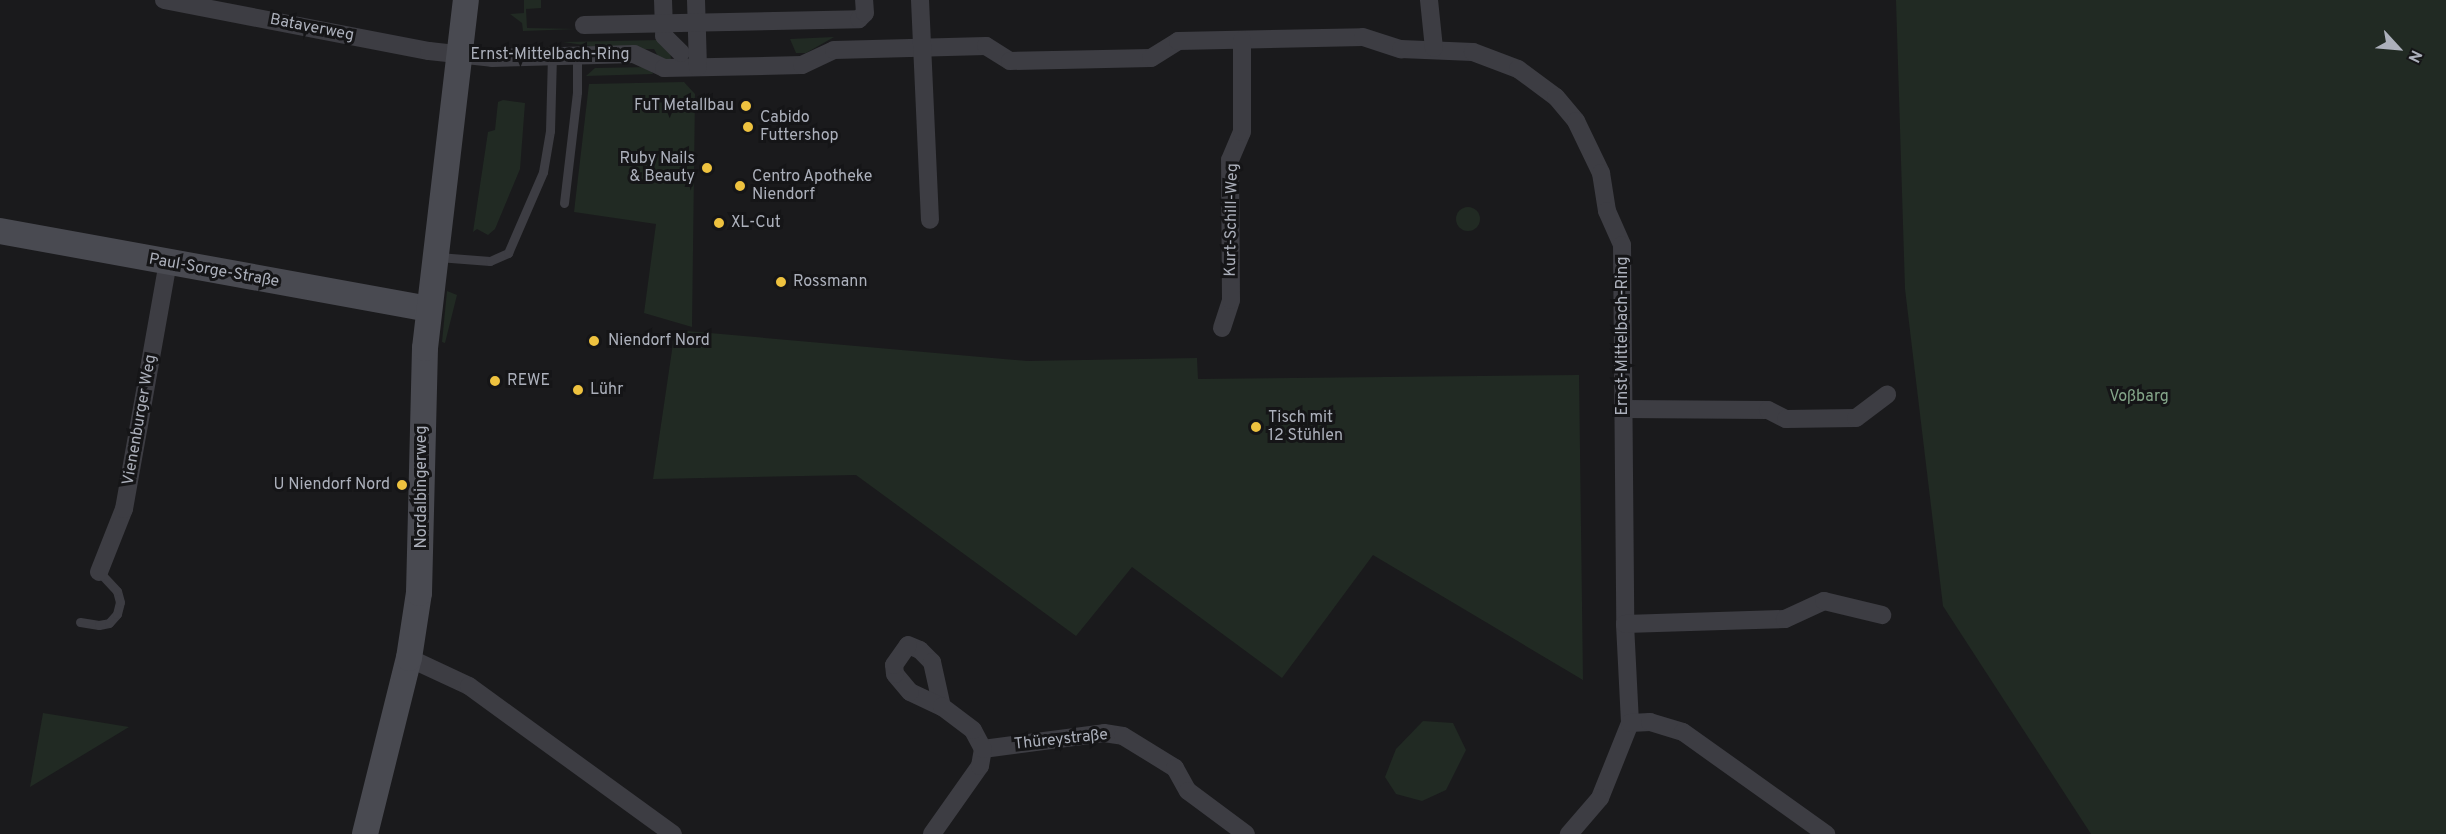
<!DOCTYPE html>
<html>
<head>
<meta charset="utf-8">
<style>
	body { margin:0 }
	#map { position:relative; width:2446px; height:834px; overflow:hidden; background:#1a1a1c; font-family:Overpass,sans-serif }
	div>[style] { position:absolute }
	[style*='--x'] { left:calc(var(--x)*1px); top:calc(var(--y)*1px); width:calc(var(--w)*1px); rotate:calc(var(--a)*1deg) }
	.green>* { inset:0; background:#212a23 }
	.round { border-radius:50% }
	.lane>* { height:9px; margin:-4.5px; padding:0 4.5px; transform-origin:4.5px; border-radius:4.5px; background:#3d3d43 }
	.street>* { height:18px; margin:-9px; padding:0 9px; transform-origin:9px; border-radius:9px; background:#3d3d43 }
	.secondary>* { height:26px; margin:-13px; padding:0 13px; transform-origin:13px; border-radius:13px; background:#494a51 }
	.dots>* { width:16px; height:16px; translate:-50% -50%; box-sizing:border-box; border:3px solid #151517; border-radius:50% }
	span { translate:-50% -50%; white-space:nowrap; text-align:center; line-height:1.15; -webkit-text-stroke:6px #151517; paint-order:stroke }
	.street-label { font-size:16px; color:#acb0bb }
	.poi-label { font-size:16px; color:#acb0bb }
	.right { translate:-100% -50%; text-align:right }
	.left { translate:0 -50%; text-align:left }
	.park-label { font-size:16px; color:#84a589 }
	.north { position:absolute; left:2368px; top:18px; width:60px; height:60px; -webkit-text-stroke:4px #151517; paint-order:stroke; rotate:116deg; font-size:16px; font-weight:700; line-height:24px; text-align:center; color:#acb0bb }
	.north::after { content:''; display:block; margin:auto; width:21px; height:27px; background:#acb0bb; clip-path:polygon(50% 0,100% 100%,50% 72%,0 100%) }
</style>
</head>
<body>
<div id="map">
	<div class="green">
		<i style="clip-path:polygon(524px 0,541px 0,541px 8px,526px 9px,527px 28px,576px 29px,523px 31px,522px 23px,510px 14px,524px 13px)"></i>
		<i style="clip-path:polygon(1896px 0,2446px 0,2446px 834px,2091px 834px,1943px 606px,1905px 289px)"></i>
		<i style="clip-path:polygon(834px 37px,806px 53px,796px 53px,790px 39px)"></i>
		<i style="clip-path:polygon(660px 40px,670px 46px,671px 61px,659px 58px,654px 49px,611px 49px,563px 42px)"></i>
		<i style="clip-path:polygon(650px 67px,653px 74px,586px 76px,595px 68px)"></i>
		<i style="clip-path:polygon(684px 82px,695px 94px,692px 327px,644px 313px,656px 224px,574px 212px,589px 84px)"></i>
		<i style="clip-path:polygon(503px 100px,525px 103px,520px 169px,495px 229px,488px 235px,477px 229px,473px 232px,488px 132px,495px 130px,498px 102px)"></i>
		<i class="round" style="left:1456px;top:207px;width:24px;height:24px"></i>
		<i style="clip-path:polygon(447px 291px,457px 295px,445px 343px,442px 342px)"></i>
		<i style="clip-path:polygon(675px 330px,1027px 361px,1197px 358px,1198px 379px,1579px 375px,1583px 680px,1373px 555px,1282px 678px,1132px 567px,1076px 636px,856px 475px,653px 479px)"></i>
		<i style="clip-path:polygon(43px 713px,129px 727px,30px 787px)"></i>
		<i style="clip-path:polygon(1423px 721px,1453px 723px,1466px 750px,1446px 790px,1422px 801px,1396px 794px,1385px 777px,1396px 749px)"></i>
	</div>
	<div class="lane">
		<i style="--x:564;--y:203;--w:112;--a:-83.3"></i>
		<i style="--x:577;--y:92;--w:36;--a:-90"></i>
		<i style="--x:438;--y:257;--w:52;--a:4.4"></i>
		<i style="--x:490;--y:261;--w:20;--a:-24"></i>
		<i style="--x:508;--y:253;--w:88;--a:-66.6"></i>
		<i style="--x:543;--y:172;--w:42;--a:-80.3"></i>
		<i style="--x:550;--y:131;--w:74;--a:-88.5"></i>
		<i style="--x:80;--y:622;--w:19;--a:9"></i>
		<i style="--x:99;--y:625;--w:10;--a:-11"></i>
		<i style="--x:109;--y:623;--w:12;--a:-48"></i>
		<i style="--x:117;--y:614;--w:12;--a:-76"></i>
		<i style="--x:120;--y:602;--w:11;--a:-105"></i>
		<i style="--x:117;--y:591;--w:26;--a:-133"></i>
	</div>
	<div class="street">
		<i style="--x:164;--y:0;--w:270;--a:10.9"></i>
		<i style="--x:429;--y:51;--w:63;--a:6.3"></i>
		<i style="--x:492;--y:58;--w:142;--a:-1.6"></i>
		<i style="--x:634;--y:54;--w:33;--a:25"></i>
		<i style="--x:664;--y:68;--w:138;--a:-1.2"></i>
		<i style="--x:802;--y:65;--w:35;--a:-25"></i>
		<i style="--x:834;--y:50;--w:152;--a:-1.5"></i>
		<i style="--x:986;--y:46;--w:28;--a:32"></i>
		<i style="--x:1010;--y:61;--w:141;--a:-1.2"></i>
		<i style="--x:1151;--y:58;--w:32;--a:-32"></i>
		<i style="--x:1178;--y:41;--w:185;--a:-1.2"></i>
		<i style="--x:1363;--y:37;--w:40;--a:18"></i>
		<i style="--x:1401;--y:49;--w:72;--a:2.4"></i>
		<i style="--x:1473;--y:52;--w:48;--a:20.7"></i>
		<i style="--x:1518;--y:69;--w:47;--a:36.4"></i>
		<i style="--x:1556;--y:97;--w:31;--a:50"></i>
		<i style="--x:1576;--y:121;--w:58;--a:64.3"></i>
		<i style="--x:1601;--y:173;--w:38;--a:81"></i>
		<i style="--x:1607;--y:211;--w:37;--a:66"></i>
		<i style="--x:1622;--y:245;--w:379;--a:89.5"></i>
		<i style="--x:1625;--y:624;--w:99;--a:87.1"></i>
		<i style="--x:1630;--y:723;--w:81;--a:111.8"></i>
		<i style="--x:1600;--y:798;--w:48;--a:130.7"></i>
		<i style="--x:663;--y:0;--w:36;--a:88"></i>
		<i style="--x:664;--y:36;--w:24;--a:45"></i>
		<i style="--x:696;--y:0;--w:67;--a:88.3"></i>
		<i style="--x:920;--y:0;--w:220;--a:87.4"></i>
		<i style="--x:1429;--y:0;--w:48;--a:84.1"></i>
		<i style="--x:584;--y:25;--w:275;--a:-1.2"></i>
		<i style="--x:859;--y:19;--w:8;--a:-45"></i>
		<i style="--x:865;--y:13;--w:13;--a:-94"></i>
		<i style="--x:1222;--y:328;--w:29;--a:-72"></i>
		<i style="--x:1231;--y:300;--w:140;--a:-90.4"></i>
		<i style="--x:1230;--y:160;--w:30;--a:-67"></i>
		<i style="--x:1242;--y:132;--w:92;--a:-90"></i>
		<i style="--x:1624;--y:409;--w:144;--a:0.4"></i>
		<i style="--x:1768;--y:410;--w:20;--a:27"></i>
		<i style="--x:1786;--y:419;--w:70;--a:-0.8"></i>
		<i style="--x:1856;--y:418;--w:39;--a:-37"></i>
		<i style="--x:99;--y:572;--w:68;--a:-68.4"></i>
		<i style="--x:124;--y:509;--w:250;--a:-79.9"></i>
		<i style="--x:1625;--y:624;--w:160;--a:-1.8"></i>
		<i style="--x:1785;--y:619;--w:43;--a:-24.8"></i>
		<i style="--x:1824;--y:601;--w:60;--a:13.6"></i>
		<i style="--x:908;--y:645;--w:13;--a:23"></i>
		<i style="--x:920;--y:650;--w:17;--a:45"></i>
		<i style="--x:932;--y:662;--w:46;--a:77.5"></i>
		<i style="--x:942;--y:707;--w:35;--a:-155"></i>
		<i style="--x:910;--y:692;--w:23;--a:-130"></i>
		<i style="--x:895;--y:674;--w:9;--a:-96"></i>
		<i style="--x:894;--y:665;--w:24;--a:-55"></i>
		<i style="--x:409;--y:658;--w:66;--a:25"></i>
		<i style="--x:469;--y:686;--w:252;--a:36"></i>
		<i style="--x:1630;--y:723;--w:20;--a:-3"></i>
		<i style="--x:1650;--y:722;--w:34;--a:17"></i>
		<i style="--x:1683;--y:732;--w:176;--a:35.5"></i>
		<i style="--x:983;--y:749;--w:122;--a:-7.5"></i>
		<i style="--x:1104;--y:733;--w:19;--a:9"></i>
		<i style="--x:1123;--y:736;--w:61;--a:31.6"></i>
		<i style="--x:1175;--y:768;--w:26;--a:61"></i>
		<i style="--x:1188;--y:791;--w:72;--a:36.6"></i>
		<i style="--x:932;--y:834;--w:83;--a:-54.8"></i>
		<i style="--x:980;--y:766;--w:17;--a:-80"></i>
		<i style="--x:983;--y:749;--w:21;--a:-118"></i>
		<i style="--x:973;--y:730;--w:39;--a:-143"></i>
	</div>
	<div class="secondary">
		<i style="--x:0;--y:231;--w:436;--a:10.3"></i>
		<i style="--x:365;--y:834;--w:181;--a:-76"></i>
		<i style="--x:409;--y:658;--w:66;--a:-81.3"></i>
		<i style="--x:419;--y:593;--w:245;--a:-88.6"></i>
		<i style="--x:425;--y:348;--w:350;--a:-83.3"></i>
	</div>
	<div class="dots">
		<i style="left:746px;top:106px;background:#eec23f"></i>
		<i style="left:748px;top:127px;background:#eec23f"></i>
		<i style="left:707px;top:168px;background:#eec23f"></i>
		<i style="left:740px;top:186px;background:#eec23f"></i>
		<i style="left:719px;top:223px;background:#eec23f"></i>
		<i style="left:781px;top:282px;background:#eec23f"></i>
		<i style="left:594px;top:341px;background:#eec23f"></i>
		<i style="left:495px;top:381px;background:#eec23f"></i>
		<i style="left:578px;top:390px;background:#eec23f"></i>
		<i style="left:1256px;top:427px;background:#eec23f"></i>
		<i style="left:402px;top:485px;background:#eec23f"></i>
	</div>
	<div class="street-label">
		<span style="left:312px;top:28px;rotate:11deg">Bataverweg</span>
		<span style="left:550px;top:55px">Ernst-Mittelbach-Ring</span>
		<span style="left:1232px;top:220px;rotate:-89deg">Kurt-Schill-Weg</span>
		<span style="left:214px;top:271px;rotate:10deg">Paul-Sorge-Straße</span>
		<span style="left:1623px;top:336px;rotate:-90deg">Ernst-Mittelbach-Ring</span>
		<span style="left:140px;top:420px;rotate:-80deg">Vienenburger Weg</span>
		<span style="left:422px;top:487px;rotate:-90deg">Nordalbingerweg</span>
		<span style="left:1061px;top:740px;rotate:-6deg">Thüreystraße</span>
	</div>
	<div class="poi-label">
		<span class="right" style="left:734px;top:106px">FuT Metallbau</span>
		<span class="left" style="left:760px;top:127px">Cabido<br>Futtershop</span>
		<span class="right" style="left:695px;top:168px">Ruby Nails<br>&amp; Beauty</span>
		<span class="left" style="left:752px;top:186px">Centro Apotheke<br>Niendorf</span>
		<span class="left" style="left:731px;top:223px">XL-Cut</span>
		<span class="left" style="left:793px;top:282px">Rossmann</span>
		<span class="left" style="left:608px;top:341px">Niendorf Nord</span>
		<span class="left" style="left:507px;top:381px">REWE</span>
		<span class="left" style="left:590px;top:390px">Lühr</span>
		<span class="left" style="left:1268px;top:427px">Tisch mit<br>12 Stühlen</span>
		<span class="right" style="left:390px;top:485px">U Niendorf Nord</span>
	</div>
	<div class="park-label">
		<span style="left:2139px;top:397px">Voßbarg</span>
	</div>
	<div class="north">N</div>
</div>
</body>
</html>
